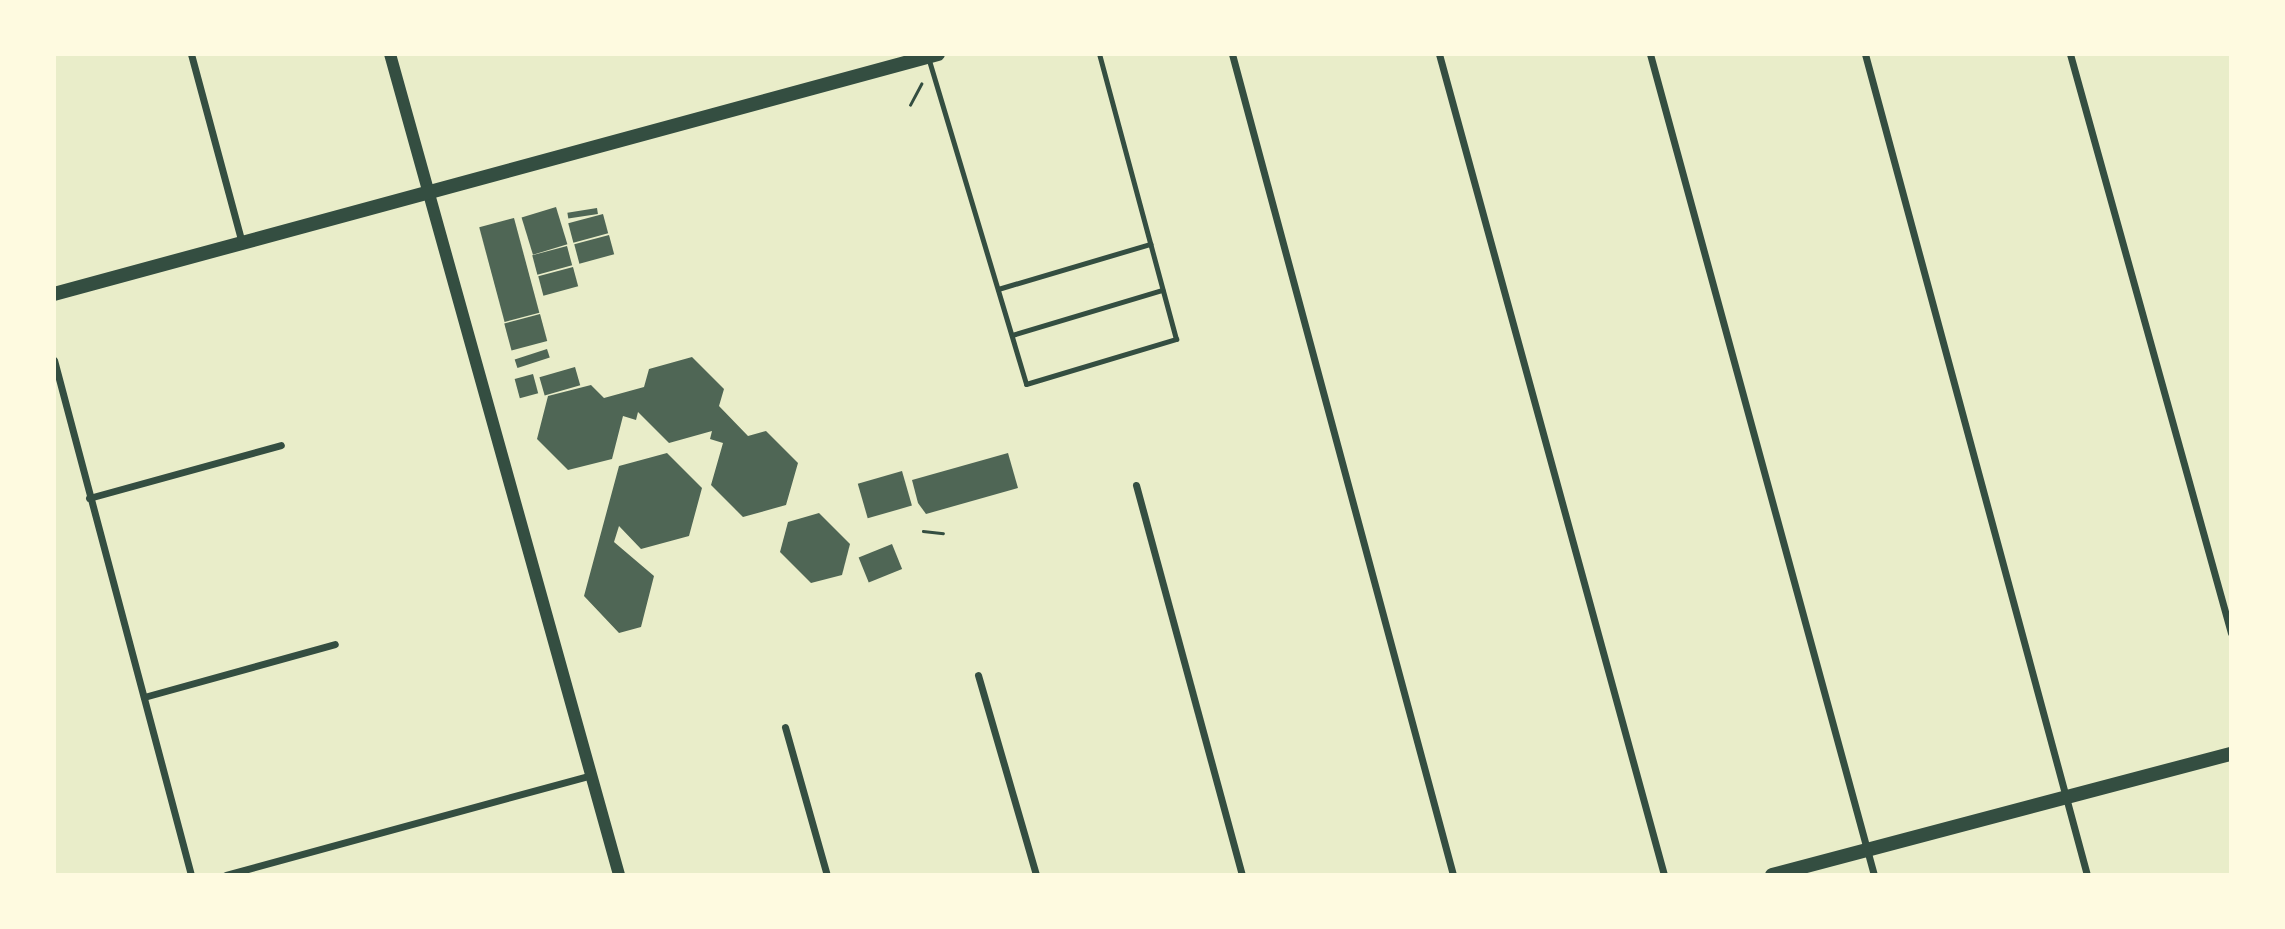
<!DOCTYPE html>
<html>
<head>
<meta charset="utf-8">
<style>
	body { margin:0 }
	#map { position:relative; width:2285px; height:929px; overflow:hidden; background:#e9edc9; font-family:Rubik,sans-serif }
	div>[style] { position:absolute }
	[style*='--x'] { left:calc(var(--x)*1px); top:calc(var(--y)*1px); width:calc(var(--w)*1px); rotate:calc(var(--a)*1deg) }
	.building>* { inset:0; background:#4f6655; transform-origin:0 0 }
	.path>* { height:2.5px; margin:-1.25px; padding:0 1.25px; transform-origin:1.25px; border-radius:1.25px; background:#344e41 }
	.service>* { height:5px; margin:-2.5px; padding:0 2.5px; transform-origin:2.5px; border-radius:2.5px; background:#344e41 }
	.minor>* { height:7px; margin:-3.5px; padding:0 3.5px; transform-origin:3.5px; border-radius:3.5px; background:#344e41 }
	.tertiary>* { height:12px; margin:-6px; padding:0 6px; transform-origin:6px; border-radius:6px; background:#344e41 }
	.secondary>* { height:14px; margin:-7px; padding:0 7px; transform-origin:7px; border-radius:7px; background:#344e41 }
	span { translate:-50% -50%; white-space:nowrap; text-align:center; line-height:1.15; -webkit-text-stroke:5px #fefae0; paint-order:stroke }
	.frame { position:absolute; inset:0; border:56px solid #fefae0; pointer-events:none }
</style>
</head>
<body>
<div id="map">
	<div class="building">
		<i style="left:556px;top:207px;width:39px;height:36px;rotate:73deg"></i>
		<i style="left:597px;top:208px;width:6px;height:30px;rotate:81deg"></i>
		<i style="left:603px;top:214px;width:20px;height:36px;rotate:75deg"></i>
		<i style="left:514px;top:218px;width:98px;height:36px;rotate:75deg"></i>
		<i style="left:609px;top:235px;width:20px;height:36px;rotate:75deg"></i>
		<i style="left:567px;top:246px;width:20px;height:36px;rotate:75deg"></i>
		<i style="left:573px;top:267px;width:20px;height:36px;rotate:75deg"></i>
		<i style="left:540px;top:314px;width:28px;height:37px;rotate:75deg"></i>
		<i style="left:547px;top:349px;width:9px;height:34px;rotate:72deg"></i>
		<i style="clip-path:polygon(692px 357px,724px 389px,719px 406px,748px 436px,766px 431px,798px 463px,786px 505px,743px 517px,711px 485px,723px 443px,710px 439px,712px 431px,669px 443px,638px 412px,636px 420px,623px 416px,612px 459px,568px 470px,537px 439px,548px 396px,591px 385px,604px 398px,644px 387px,649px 369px)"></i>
		<i style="left:575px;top:367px;width:19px;height:37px;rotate:74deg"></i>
		<i style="left:533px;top:374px;width:20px;height:19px;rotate:75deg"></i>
		<i style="clip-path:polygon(667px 453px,702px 488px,689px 536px,641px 549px,619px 526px,614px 542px,654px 576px,641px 627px,619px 633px,584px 596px,619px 466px)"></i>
		<i style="clip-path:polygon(1008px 453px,1018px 488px,926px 514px,918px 503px,912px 480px)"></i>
		<i style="left:902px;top:471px;width:36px;height:46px;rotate:74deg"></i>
		<i style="clip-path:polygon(819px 513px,850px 544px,842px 575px,811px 583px,780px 552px,788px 522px)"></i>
		<i style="left:892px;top:544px;width:27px;height:36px;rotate:68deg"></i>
	</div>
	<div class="path">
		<i style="--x:910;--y:105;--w:24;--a:-62"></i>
		<i style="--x:923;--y:531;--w:20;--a:6"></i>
	</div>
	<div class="service">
		<i style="--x:928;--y:57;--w:341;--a:73.3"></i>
		<i style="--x:1026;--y:384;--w:157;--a:-16.7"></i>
		<i style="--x:1176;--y:339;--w:295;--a:-105.1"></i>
		<i style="--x:998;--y:289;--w:159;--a:-16.5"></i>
		<i style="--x:1012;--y:335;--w:157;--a:-16.7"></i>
	</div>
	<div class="minor">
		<i style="--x:191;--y:54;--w:196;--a:74.9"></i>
		<i style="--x:1232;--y:54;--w:850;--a:74.93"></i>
		<i style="--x:1439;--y:54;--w:851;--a:74.67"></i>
		<i style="--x:1650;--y:54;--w:851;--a:74.74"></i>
		<i style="--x:1865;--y:54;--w:850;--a:74.87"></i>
		<i style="--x:2070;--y:54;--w:601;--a:74.46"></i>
		<i style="--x:54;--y:360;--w:533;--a:75.1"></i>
		<i style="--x:1136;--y:485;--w:404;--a:74.8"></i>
		<i style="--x:89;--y:498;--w:199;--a:-15.4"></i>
		<i style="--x:978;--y:675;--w:208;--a:73.8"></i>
		<i style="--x:144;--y:697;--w:198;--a:-15.5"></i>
		<i style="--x:785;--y:727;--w:154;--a:74.2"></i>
		<i style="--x:226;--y:875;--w:378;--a:-15.3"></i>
	</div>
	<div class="tertiary">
		<i style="--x:390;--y:54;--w:852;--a:74.41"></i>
	</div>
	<div class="secondary">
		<i style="--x:54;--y:294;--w:916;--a:-15.19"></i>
		<i style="--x:1772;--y:875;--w:475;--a:-14.8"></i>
	</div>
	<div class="frame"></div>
</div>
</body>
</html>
